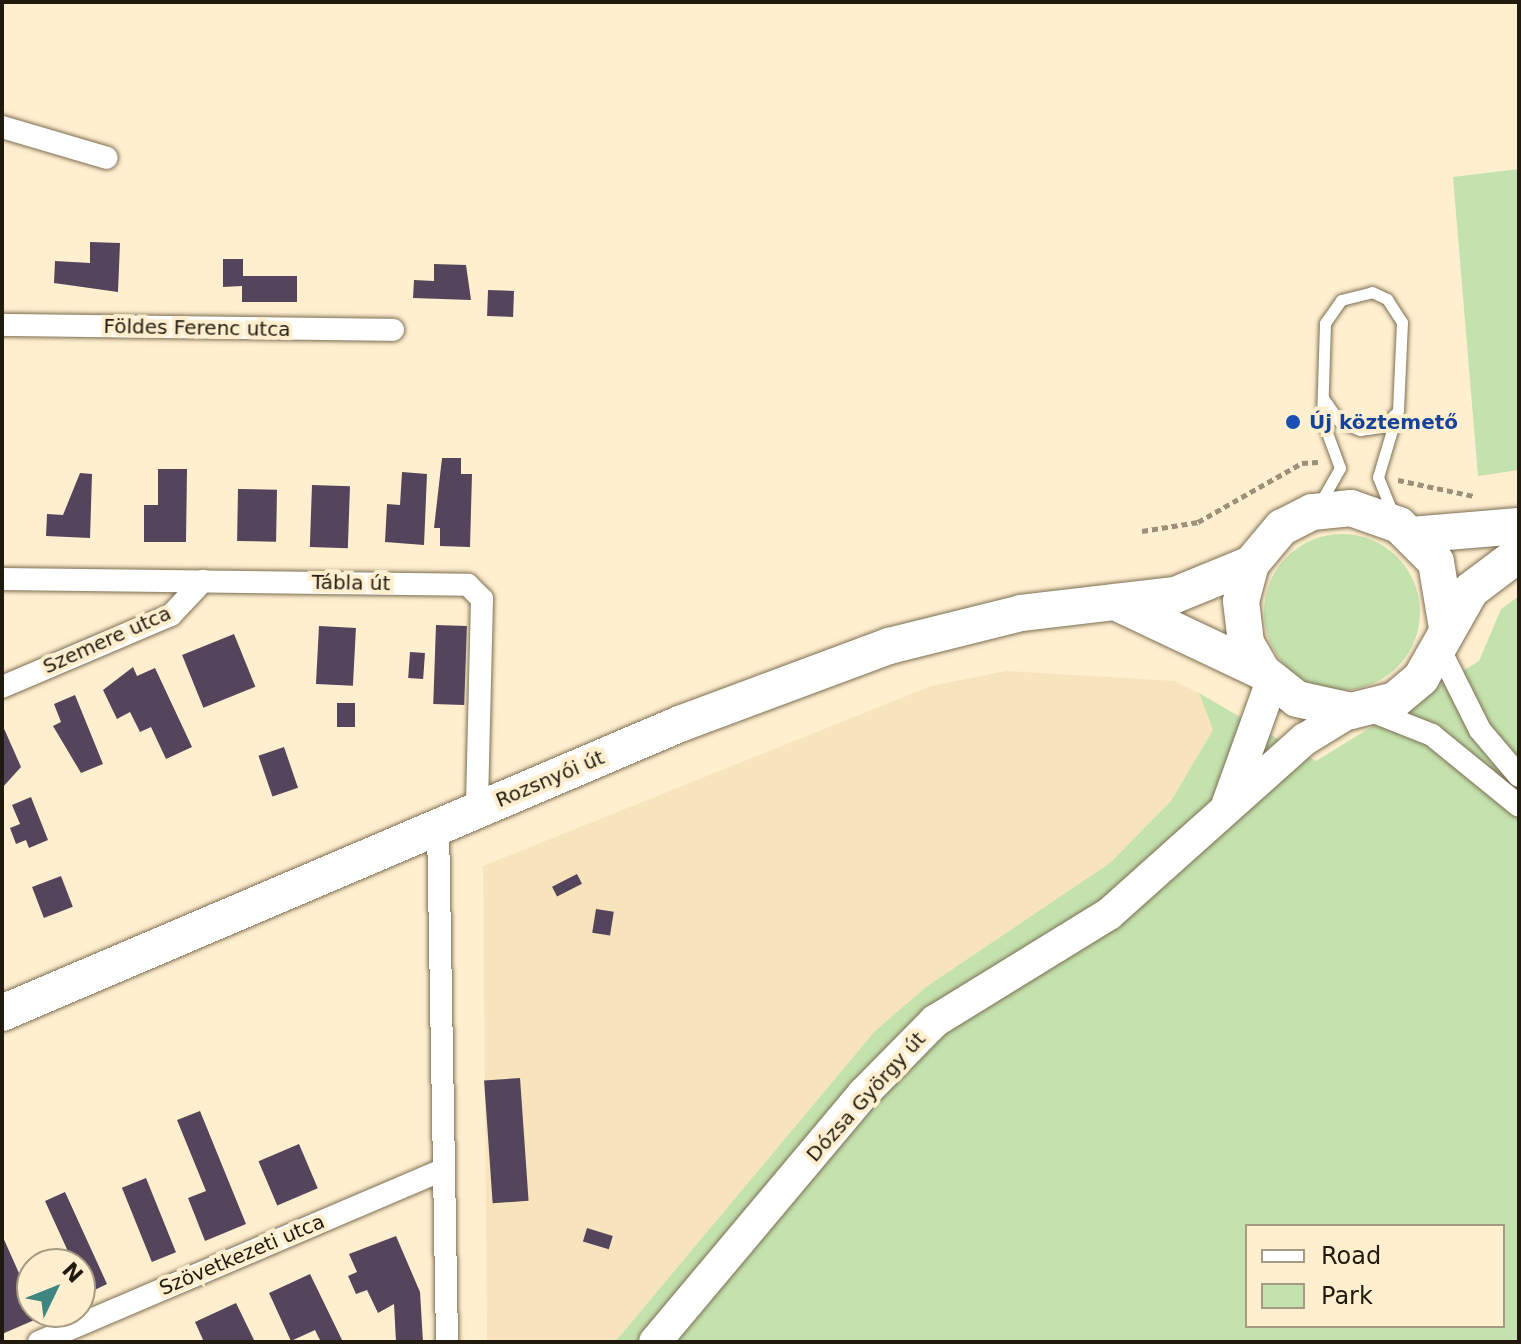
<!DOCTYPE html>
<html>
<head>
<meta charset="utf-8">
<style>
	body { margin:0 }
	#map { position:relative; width:1521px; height:1344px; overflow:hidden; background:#ffefcf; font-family:"DejaVu Sans",sans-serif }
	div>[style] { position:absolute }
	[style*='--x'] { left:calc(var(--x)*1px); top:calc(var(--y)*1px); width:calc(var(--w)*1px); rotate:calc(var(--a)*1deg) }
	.built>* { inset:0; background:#f7e4bd }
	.green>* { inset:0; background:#c4e2ae }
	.round { border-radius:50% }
	.building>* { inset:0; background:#54445c; transform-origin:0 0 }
	.path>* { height:5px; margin-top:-2.5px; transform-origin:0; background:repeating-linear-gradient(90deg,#9b9079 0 6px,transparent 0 10px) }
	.roads { filter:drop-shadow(0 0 2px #7c6e52) drop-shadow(0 0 2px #7c6e52) }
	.service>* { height:11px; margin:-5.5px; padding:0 5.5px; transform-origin:5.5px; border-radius:5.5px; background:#fff }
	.minor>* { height:22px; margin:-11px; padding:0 11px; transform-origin:11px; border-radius:11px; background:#fff }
	.secondary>* { height:32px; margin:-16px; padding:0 16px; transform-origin:16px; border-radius:16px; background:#fff }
	.primary>* { height:36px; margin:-18px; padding:0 18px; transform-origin:18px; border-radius:18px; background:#fff }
	.dots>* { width:22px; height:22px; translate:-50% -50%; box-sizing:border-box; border:4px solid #ffefcf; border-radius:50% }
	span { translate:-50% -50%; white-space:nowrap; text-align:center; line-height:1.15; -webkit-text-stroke:8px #ffefcf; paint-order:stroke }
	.street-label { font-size:20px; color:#201a0f }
	.transit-label { font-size:20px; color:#164399; font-weight:700 }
	.left { translate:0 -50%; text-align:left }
	.frame { position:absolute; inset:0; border:4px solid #201a0f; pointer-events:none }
	.legend { position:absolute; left:1245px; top:1224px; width:260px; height:104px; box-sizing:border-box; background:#ffefcf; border:2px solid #a69a82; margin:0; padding:10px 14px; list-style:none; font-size:24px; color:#201a0f }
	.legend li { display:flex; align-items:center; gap:16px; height:40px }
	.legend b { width:40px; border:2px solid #a69a82 }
	.north { position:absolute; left:16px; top:1248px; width:80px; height:80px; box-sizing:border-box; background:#ffefcf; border:2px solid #a69a82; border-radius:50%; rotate:47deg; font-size:22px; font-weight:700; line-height:32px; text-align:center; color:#201a0f }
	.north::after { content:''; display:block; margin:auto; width:28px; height:36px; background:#3e8681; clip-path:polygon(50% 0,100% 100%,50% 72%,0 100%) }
</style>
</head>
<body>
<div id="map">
	<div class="built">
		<i style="clip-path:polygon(1006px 671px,1174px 681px,1199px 693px,1213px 730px,1171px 801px,1110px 863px,926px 987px,875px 1031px,615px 1342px,487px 1342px,483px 866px,931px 686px)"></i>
	</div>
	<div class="green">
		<i style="clip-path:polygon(1519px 169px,1519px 470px,1478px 476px,1453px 177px)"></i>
		<i class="round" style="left:1264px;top:534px;width:156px;height:156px"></i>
		<i style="clip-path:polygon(evenodd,1519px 596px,1519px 1342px,615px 1342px,875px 1031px,926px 987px,1110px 863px,1171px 801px,1213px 730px,1199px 693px,1316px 761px,1479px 661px,1501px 609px,1519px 596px,1247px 1226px,1503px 1226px,1503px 1326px,1247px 1326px,1247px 1226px)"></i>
	</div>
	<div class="building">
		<i style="clip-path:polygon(90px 242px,120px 243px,118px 292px,54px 283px,55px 261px,90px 263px)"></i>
		<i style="clip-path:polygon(223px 259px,243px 259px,243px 276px,297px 276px,297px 302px,242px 302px,242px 286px,223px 287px)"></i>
		<i style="clip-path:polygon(434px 264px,466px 265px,471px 300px,413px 298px,414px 280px,434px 281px)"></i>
		<i style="left:488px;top:290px;width:26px;height:26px;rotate:2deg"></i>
		<i style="clip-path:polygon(442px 458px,461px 458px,461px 474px,472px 474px,470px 547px,440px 546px,440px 528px,434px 528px)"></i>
		<i style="clip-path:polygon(158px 469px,187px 469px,186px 542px,144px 542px,144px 505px,158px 505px)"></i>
		<i style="clip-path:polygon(402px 472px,427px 474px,424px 545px,385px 542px,387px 504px,400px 505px)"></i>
		<i style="clip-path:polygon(80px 473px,92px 474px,90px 538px,46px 536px,47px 514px,63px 515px)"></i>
		<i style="left:312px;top:485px;width:38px;height:62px;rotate:2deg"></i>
		<i style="left:238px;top:489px;width:39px;height:52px;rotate:1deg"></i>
		<i style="left:436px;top:625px;width:31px;height:79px;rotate:2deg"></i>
		<i style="left:319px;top:626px;width:37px;height:58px;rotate:3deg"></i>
		<i style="left:234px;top:634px;width:57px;height:56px;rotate:68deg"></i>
		<i style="left:410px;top:652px;width:15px;height:26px;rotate:4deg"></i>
		<i style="clip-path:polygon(133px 667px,137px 676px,155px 668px,192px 747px,166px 759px,151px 727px,140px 732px,130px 712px,117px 719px,103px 690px)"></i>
		<i style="clip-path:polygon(75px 695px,103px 764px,81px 773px,53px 726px,61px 722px,54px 704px)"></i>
		<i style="left:337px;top:703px;width:18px;height:24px"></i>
		<i style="clip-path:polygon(2px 724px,21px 767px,2px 788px)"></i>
		<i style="left:284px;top:747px;width:43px;height:27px;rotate:71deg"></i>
		<i style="clip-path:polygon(31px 797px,48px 840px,29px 848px,26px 840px,16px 844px,10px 828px,20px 824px,12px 805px)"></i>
		<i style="left:577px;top:874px;width:11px;height:28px;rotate:63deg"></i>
		<i style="left:61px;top:876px;width:33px;height:31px;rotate:69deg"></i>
		<i style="left:596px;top:909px;width:18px;height:24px;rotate:9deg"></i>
		<i style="left:520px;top:1078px;width:123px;height:36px;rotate:86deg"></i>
		<i style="clip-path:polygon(200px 1111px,246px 1224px,205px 1241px,188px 1198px,206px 1191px,177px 1120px)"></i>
		<i style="left:299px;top:1144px;width:48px;height:44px;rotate:67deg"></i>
		<i style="left:146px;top:1178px;width:80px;height:26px;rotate:68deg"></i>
		<i style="clip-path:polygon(65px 1192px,107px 1284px,80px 1297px,80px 1264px,59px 1264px,71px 1258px,45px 1201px)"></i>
		<i style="left:587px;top:1228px;width:27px;height:14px;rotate:17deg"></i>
		<i style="clip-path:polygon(2px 1235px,39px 1318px,2px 1334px)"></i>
		<i style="clip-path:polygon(396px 1236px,420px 1292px,423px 1342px,396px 1342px,394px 1304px,378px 1313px,367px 1290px,356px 1294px,348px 1276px,357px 1272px,349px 1254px)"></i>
		<i style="clip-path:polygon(310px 1274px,343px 1342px,321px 1342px,315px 1330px,291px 1341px,269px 1293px)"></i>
		<i style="clip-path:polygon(236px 1303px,255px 1342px,204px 1342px,195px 1322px)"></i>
	</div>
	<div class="path">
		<i style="--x:1398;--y:480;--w:78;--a:11.9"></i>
		<i style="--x:1142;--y:531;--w:57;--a:-9.1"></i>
		<i style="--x:1198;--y:522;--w:120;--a:-29.6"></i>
		<i style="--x:1302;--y:463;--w:16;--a:-4"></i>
	</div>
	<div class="roads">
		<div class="service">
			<i style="--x:1323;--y:398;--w:29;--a:55"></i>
			<i style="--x:1340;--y:422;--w:22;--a:22"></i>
			<i style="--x:1360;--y:430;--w:21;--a:-8"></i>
			<i style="--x:1381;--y:427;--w:22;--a:-43"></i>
			<i style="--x:1320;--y:503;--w:40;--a:-60.3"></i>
			<i style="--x:1340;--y:468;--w:52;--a:-110.2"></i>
			<i style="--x:1322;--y:419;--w:96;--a:-88.2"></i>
			<i style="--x:1325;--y:323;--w:28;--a:-55"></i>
			<i style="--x:1341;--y:300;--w:32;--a:-14"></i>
			<i style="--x:1372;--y:292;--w:17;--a:25"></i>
			<i style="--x:1387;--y:299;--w:27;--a:57"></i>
			<i style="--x:1402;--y:322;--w:88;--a:92.6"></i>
			<i style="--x:1398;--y:410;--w:70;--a:106.6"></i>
			<i style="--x:1378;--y:477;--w:40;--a:68"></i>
		</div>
		<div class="minor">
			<i style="--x:2;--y:127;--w:109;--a:16.4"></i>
			<i style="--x:2;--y:325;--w:391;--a:0.7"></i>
			<i style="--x:2;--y:579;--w:466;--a:0.7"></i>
			<i style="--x:468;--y:585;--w:20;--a:45"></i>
			<i style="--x:482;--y:599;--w:211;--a:91.4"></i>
			<i style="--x:1440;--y:650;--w:89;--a:63.4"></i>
			<i style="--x:1480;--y:730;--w:60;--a:49.7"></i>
			<i style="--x:2;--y:687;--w:184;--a:-23.1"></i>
			<i style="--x:171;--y:615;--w:47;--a:-46.7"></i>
			<i style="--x:1369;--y:710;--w:68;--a:21.6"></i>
			<i style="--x:1432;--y:735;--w:112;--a:39.2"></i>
			<i style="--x:438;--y:825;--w:517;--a:89"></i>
			<i style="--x:39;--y:1342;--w:440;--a:-23.1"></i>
		</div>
		<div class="secondary">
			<i style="--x:1228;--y:803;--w:130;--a:-70.2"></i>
			<i style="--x:655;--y:1342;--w:324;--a:-50"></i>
			<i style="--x:863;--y:1094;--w:103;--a:-45.4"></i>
			<i style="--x:935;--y:1021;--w:204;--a:-31.6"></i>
			<i style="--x:1109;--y:914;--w:263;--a:-41.8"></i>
			<i style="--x:1305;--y:739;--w:54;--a:-31.3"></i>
		</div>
		<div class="primary">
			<i style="--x:1411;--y:535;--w:108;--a:-4.8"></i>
			<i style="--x:1115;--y:602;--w:161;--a:25.3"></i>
			<i style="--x:1447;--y:628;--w:67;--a:-99.5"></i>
			<i style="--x:1436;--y:562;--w:52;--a:-135"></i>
			<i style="--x:1399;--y:525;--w:51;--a:-160.5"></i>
			<i style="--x:1351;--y:508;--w:39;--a:174"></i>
			<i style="--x:1312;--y:512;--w:34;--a:153"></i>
			<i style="--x:1282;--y:527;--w:48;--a:130"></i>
			<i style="--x:1251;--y:564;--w:38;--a:105"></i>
			<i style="--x:1241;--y:601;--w:42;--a:83.2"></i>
			<i style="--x:1246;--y:643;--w:34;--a:60"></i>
			<i style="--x:1263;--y:672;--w:43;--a:38.5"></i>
			<i style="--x:1297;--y:699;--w:55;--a:12.5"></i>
			<i style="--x:1351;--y:711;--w:45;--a:-14"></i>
			<i style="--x:1395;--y:700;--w:34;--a:-40"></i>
			<i style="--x:1421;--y:678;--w:101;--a:-60.4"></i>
			<i style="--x:1471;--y:590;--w:60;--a:-36.9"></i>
			<i style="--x:2;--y:1013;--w:739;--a:-23.1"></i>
			<i style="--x:682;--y:723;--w:221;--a:-20.4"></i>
			<i style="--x:889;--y:646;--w:136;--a:-14"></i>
			<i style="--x:1021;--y:613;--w:155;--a:-6.7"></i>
			<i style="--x:1175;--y:595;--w:82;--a:-22.2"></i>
		</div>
	</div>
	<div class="dots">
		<i style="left:1293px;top:422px;background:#1a4fb4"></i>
	</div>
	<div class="street-label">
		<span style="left:197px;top:328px;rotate:1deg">Földes Ferenc utca</span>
		<span style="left:351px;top:583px;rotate:1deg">Tábla út</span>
		<span style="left:107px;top:640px;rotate:-24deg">Szemere utca</span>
		<span style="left:550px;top:779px;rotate:-23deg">Rozsnyói út</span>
		<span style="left:866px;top:1097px;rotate:-48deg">Dózsa György út</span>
		<span style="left:242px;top:1255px;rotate:-23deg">Szövetkezeti utca</span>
	</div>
	<div class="transit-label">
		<span class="left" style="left:1309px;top:422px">Új köztemető</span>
	</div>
	<div class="frame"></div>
	<ul class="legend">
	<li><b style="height:10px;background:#fff"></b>Road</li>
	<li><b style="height:22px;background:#c4e2ae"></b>Park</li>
	</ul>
	<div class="north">N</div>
</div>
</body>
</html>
